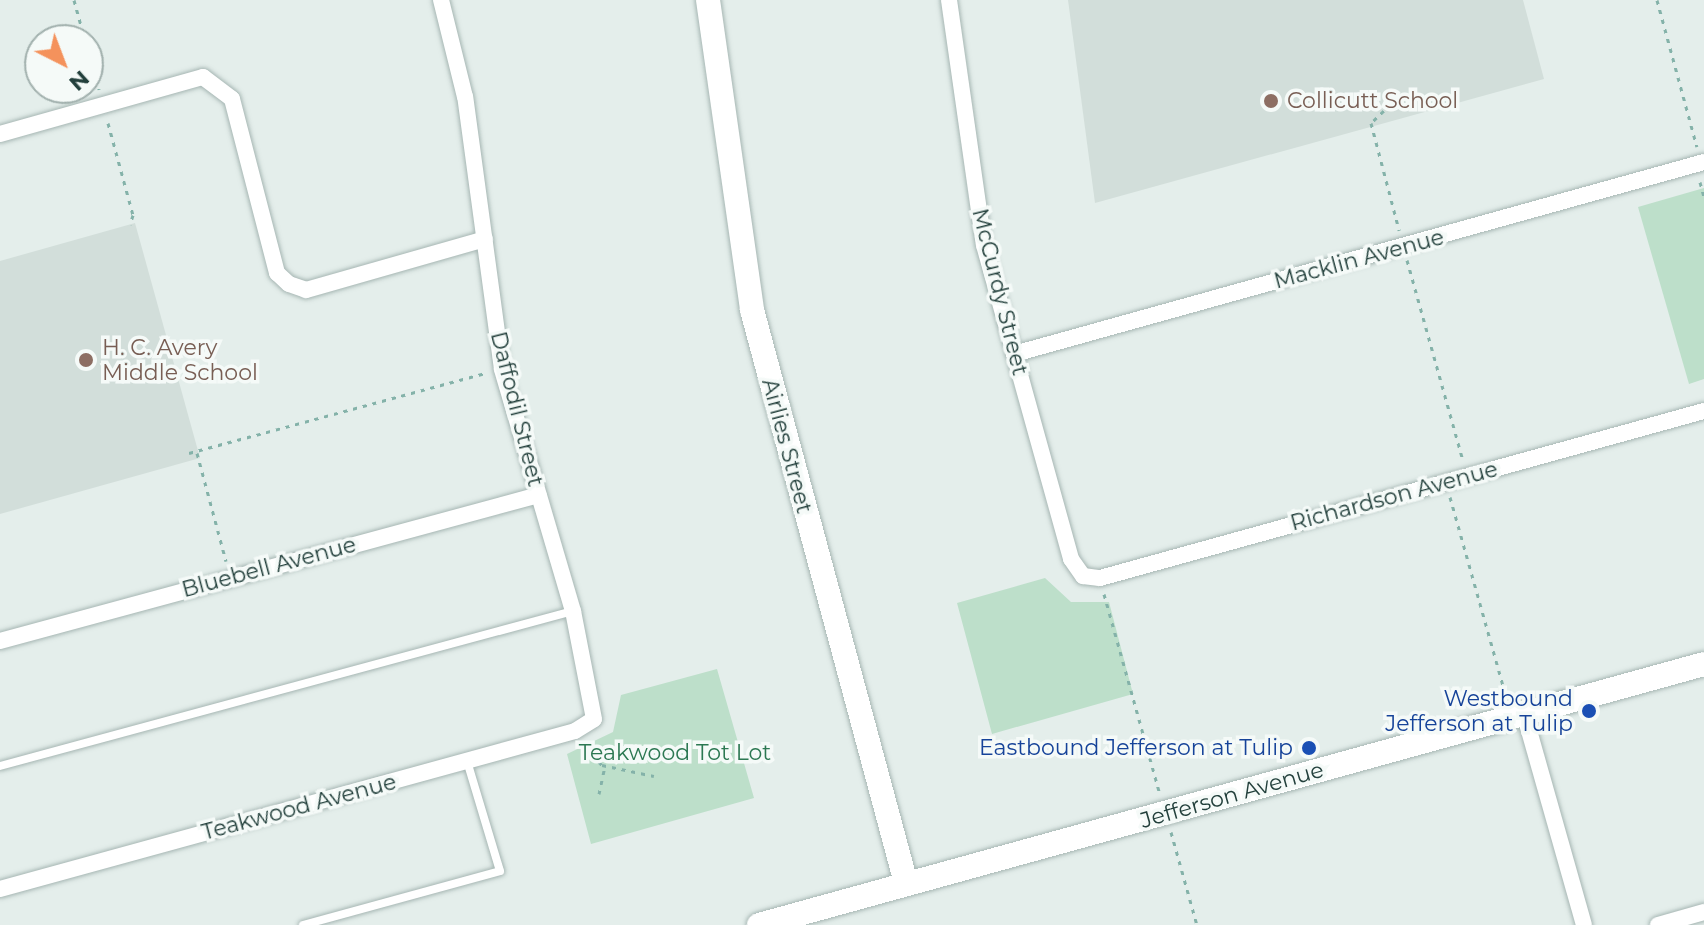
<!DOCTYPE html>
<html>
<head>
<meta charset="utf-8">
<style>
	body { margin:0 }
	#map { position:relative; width:1704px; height:925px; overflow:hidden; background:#e4eeeb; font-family:Montserrat,sans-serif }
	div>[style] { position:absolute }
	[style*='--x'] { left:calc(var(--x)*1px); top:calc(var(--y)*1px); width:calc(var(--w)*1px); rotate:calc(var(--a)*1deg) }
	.built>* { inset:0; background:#d2deda }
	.green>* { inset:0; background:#bddfca }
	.path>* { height:3px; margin-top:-1.5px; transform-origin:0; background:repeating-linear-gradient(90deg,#84b2a9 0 4px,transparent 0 10px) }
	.roads { filter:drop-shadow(0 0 2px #a6b6b3) drop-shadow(0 0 2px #a6b6b3) }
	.lane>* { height:8px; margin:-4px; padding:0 4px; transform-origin:4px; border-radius:4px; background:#fff }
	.street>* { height:16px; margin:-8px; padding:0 8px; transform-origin:8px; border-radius:8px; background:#fff }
	.secondary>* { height:24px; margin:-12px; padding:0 12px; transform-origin:12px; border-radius:12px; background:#fff }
	.dots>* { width:22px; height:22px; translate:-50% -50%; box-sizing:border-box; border:4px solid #f5faf8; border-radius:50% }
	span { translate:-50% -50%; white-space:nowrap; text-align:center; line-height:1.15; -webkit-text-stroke:7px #f5faf8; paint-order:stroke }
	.education-label { font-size:22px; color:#785e54 }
	.left { translate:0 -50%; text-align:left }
	.street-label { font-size:22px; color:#23403c }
	.transit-label { font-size:22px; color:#164399 }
	.right { translate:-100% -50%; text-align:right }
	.park-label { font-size:22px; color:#2c7852 }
	.north { position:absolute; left:24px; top:24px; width:80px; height:80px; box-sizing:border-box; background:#f5faf8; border:2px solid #a1b0ad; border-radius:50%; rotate:138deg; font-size:22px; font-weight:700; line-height:32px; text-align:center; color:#23403c }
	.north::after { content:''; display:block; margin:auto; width:28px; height:36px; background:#f4925c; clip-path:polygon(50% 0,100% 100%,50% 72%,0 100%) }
</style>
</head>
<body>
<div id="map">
	<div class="built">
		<i style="clip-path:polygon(1068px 0,1523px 0,1544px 79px,1095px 203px)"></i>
		<i style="clip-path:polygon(135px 223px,200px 458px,0 514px,0 261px)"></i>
	</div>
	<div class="green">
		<i style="clip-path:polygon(1704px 188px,1704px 379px,1689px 384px,1638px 207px)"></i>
		<i style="clip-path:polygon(1045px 578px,1071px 602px,1109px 602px,1133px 694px,992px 734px,957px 603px)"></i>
		<i style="clip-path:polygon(717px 669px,754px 798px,591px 844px,567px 754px,613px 732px,621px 695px)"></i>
	</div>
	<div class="path">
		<i style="--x:74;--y:0;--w:41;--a:74.6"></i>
		<i style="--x:1657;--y:0;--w:152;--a:74.8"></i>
		<i style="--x:88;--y:50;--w:41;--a:74.2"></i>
		<i style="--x:1398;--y:97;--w:37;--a:136"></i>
		<i style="--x:1371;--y:123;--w:111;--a:75.3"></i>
		<i style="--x:108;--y:123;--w:95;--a:74.8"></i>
		<i style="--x:133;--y:215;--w:10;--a:107"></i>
		<i style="--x:1700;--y:182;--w:16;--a:75"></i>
		<i style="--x:1407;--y:260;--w:209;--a:74.4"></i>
		<i style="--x:189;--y:453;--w:308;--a:-15.1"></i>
		<i style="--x:197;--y:453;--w:112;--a:75"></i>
		<i style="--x:1450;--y:497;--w:204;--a:74.3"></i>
		<i style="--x:1104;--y:594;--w:208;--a:74.4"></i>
		<i style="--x:585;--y:747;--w:25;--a:47"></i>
		<i style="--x:602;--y:765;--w:53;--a:11.9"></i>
		<i style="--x:599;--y:794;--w:29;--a:-78"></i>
		<i style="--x:1171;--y:832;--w:97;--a:74.4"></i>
	</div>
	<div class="roads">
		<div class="lane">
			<i style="--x:0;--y:766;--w:594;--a:-15.14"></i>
			<i style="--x:303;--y:925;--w:204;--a:-15.3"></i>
			<i style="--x:500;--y:871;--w:115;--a:-106.7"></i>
		</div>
		<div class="street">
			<i style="--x:949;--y:0;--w:247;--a:81.9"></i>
			<i style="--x:984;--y:245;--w:326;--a:74.5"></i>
			<i style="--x:1071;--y:559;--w:21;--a:55"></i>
			<i style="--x:1083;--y:576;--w:17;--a:7"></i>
			<i style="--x:1100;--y:578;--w:627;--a:-15.46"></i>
			<i style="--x:0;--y:134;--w:211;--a:-15.7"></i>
			<i style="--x:203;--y:77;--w:36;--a:37"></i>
			<i style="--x:232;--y:99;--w:180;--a:75.5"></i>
			<i style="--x:277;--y:273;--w:16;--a:43"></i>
			<i style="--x:289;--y:284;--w:18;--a:19"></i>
			<i style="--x:306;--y:290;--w:186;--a:-15.9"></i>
			<i style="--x:1014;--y:354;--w:716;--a:-15.55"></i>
			<i style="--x:0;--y:641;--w:558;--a:-15.16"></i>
			<i style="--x:1524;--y:713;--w:220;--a:74.2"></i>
			<i style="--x:0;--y:889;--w:596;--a:-15.36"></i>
			<i style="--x:575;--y:731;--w:22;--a:-32"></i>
			<i style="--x:594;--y:719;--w:110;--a:-101"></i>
			<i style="--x:573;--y:611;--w:252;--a:-106.4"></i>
			<i style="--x:502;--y:369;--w:275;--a:-97.7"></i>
			<i style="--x:465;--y:97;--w:100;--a:-103.9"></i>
			<i style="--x:1658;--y:925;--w:48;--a:-15.8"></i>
		</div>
		<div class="secondary">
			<i style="--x:708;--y:0;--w:313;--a:81.9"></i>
			<i style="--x:752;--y:310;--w:593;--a:74.96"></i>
			<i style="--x:759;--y:925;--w:980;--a:-15.44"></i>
		</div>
	</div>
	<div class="dots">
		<i style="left:1271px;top:101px;background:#8d6e63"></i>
		<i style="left:86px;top:360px;background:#8d6e63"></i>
		<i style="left:1589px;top:711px;background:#1a4fb4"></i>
		<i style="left:1309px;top:748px;background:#1a4fb4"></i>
	</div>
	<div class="education-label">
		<span class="left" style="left:1287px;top:101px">Collicutt School</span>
		<span class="left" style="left:102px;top:360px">H. C. Avery<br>Middle School</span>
	</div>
	<div class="street-label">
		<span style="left:1359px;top:259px;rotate:-15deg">Macklin Avenue</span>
		<span style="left:1000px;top:292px;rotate:76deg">McCurdy Street</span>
		<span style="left:517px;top:409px;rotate:76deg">Daffodil Street</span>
		<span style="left:787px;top:446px;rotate:75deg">Airlies Street</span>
		<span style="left:1394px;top:496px;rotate:-15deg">Richardson Avenue</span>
		<span style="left:269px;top:567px;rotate:-15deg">Bluebell Avenue</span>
		<span style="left:1232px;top:795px;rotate:-16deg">Jefferson Avenue</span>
		<span style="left:299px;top:807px;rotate:-15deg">Teakwood Avenue</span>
	</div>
	<div class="transit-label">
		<span class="right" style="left:1573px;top:711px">Westbound<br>Jefferson at Tulip</span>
		<span class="right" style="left:1293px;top:748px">Eastbound Jefferson at Tulip</span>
	</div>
	<div class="park-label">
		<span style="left:675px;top:753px">Teakwood Tot Lot</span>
	</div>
	<div class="north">N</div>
</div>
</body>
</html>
